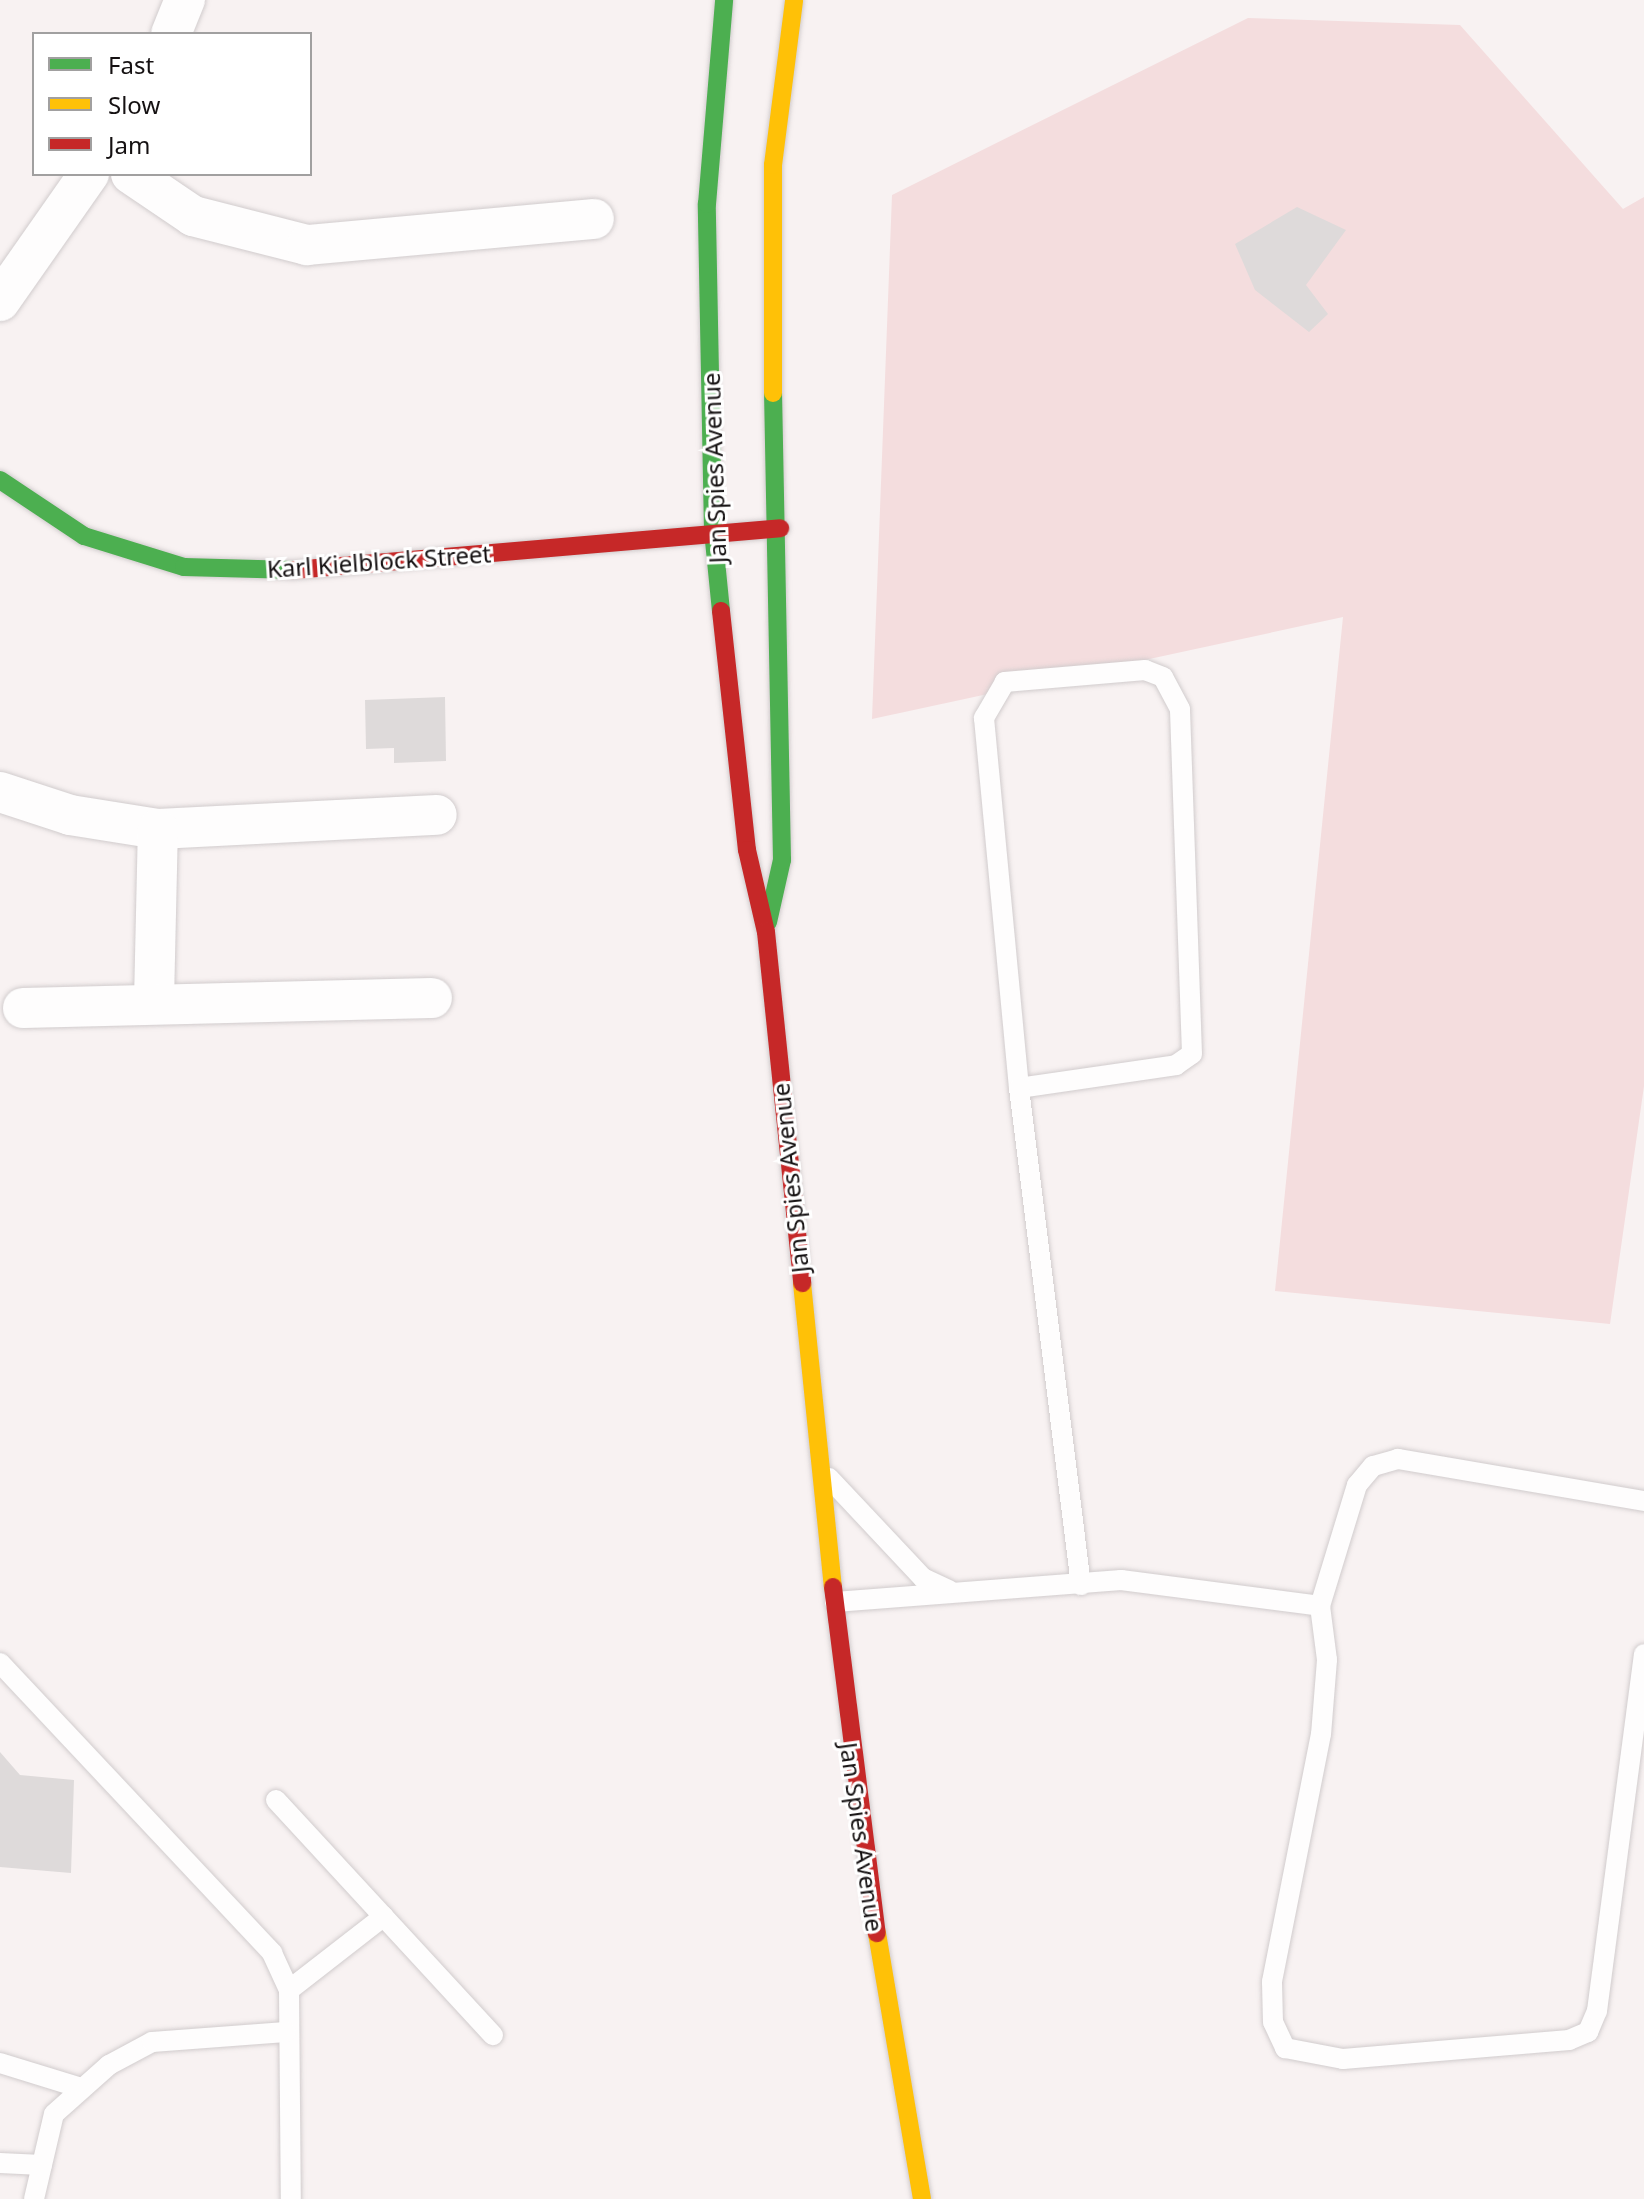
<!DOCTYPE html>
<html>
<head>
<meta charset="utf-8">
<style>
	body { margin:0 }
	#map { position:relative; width:1644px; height:2199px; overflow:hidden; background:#f8f2f2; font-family:"Noto Sans",sans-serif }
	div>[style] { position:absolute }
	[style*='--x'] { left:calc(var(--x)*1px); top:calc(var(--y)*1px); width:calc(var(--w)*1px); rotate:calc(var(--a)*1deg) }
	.green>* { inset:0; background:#f4ddde }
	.building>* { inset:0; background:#dedada }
	.roads { filter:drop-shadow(0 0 2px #d1cccd) drop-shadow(0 0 2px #d1cccd) }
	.lane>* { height:20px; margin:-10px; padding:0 10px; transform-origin:10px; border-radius:10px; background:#fefdfd }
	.street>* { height:40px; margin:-20px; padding:0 20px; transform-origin:20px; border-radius:20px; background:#fefdfd }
	.fast>* { height:18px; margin:-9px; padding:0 9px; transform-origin:9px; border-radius:9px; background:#4caf50 }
	.slow>* { height:18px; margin:-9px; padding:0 9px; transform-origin:9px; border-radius:9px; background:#ffc107 }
	.jam>* { height:18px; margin:-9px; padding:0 9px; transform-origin:9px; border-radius:9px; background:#c62828 }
	span { translate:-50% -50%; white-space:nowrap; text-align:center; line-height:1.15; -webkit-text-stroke:6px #fff; paint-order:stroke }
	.street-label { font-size:24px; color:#151112 }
	.legend { position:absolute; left:32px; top:32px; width:280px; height:144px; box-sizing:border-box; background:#fff; border:2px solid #a1a0a0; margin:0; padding:10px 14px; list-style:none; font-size:24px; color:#151112 }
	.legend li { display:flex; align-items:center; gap:16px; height:40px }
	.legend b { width:40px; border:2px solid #a1a0a0 }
</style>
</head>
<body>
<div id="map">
	<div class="green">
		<i style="clip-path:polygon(1248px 18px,1460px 25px,1623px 209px,1644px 197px,1644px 1086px,1610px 1324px,1275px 1291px,1343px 617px,872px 719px,892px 195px)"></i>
	</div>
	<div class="building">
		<i style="clip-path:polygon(1297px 207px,1346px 230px,1306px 285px,1328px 314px,1309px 332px,1255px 290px,1235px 244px)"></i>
		<i style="clip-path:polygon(445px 697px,446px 761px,394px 763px,394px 748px,366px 749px,365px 700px)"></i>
		<i style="clip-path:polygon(0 1752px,20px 1775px,74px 1780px,71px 1873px,0 1867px)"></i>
	</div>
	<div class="roads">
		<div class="lane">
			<i style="--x:1019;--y:1088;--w:159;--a:-8.3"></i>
			<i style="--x:1176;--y:1065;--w:19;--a:-35"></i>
			<i style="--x:1192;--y:1054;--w:345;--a:-92"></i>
			<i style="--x:1180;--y:709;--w:36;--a:-118"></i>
			<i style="--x:1163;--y:677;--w:19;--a:-159"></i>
			<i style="--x:1145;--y:670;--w:141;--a:175.1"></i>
			<i style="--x:1005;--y:682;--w:42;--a:120.3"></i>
			<i style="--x:984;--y:718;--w:372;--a:84.6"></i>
			<i style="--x:1019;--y:1088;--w:501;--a:82.89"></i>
			<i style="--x:829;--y:1478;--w:137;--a:46.8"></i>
			<i style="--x:923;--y:1578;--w:29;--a:25"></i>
			<i style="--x:1644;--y:1501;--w:250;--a:-170.3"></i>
			<i style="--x:1398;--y:1459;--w:26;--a:164"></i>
			<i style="--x:1373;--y:1466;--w:25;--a:130"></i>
			<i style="--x:1357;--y:1485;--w:127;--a:107"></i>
			<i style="--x:1320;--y:1606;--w:54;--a:82.6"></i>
			<i style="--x:1327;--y:1660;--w:74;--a:94.6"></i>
			<i style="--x:1321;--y:1734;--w:253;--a:101.2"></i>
			<i style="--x:1272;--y:1982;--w:40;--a:88.6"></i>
			<i style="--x:1273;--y:2022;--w:29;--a:65"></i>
			<i style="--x:1285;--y:2048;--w:59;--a:10.7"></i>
			<i style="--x:1343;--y:2059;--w:227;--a:-4.8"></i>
			<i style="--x:1569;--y:2040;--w:21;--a:-23"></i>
			<i style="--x:1588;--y:2032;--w:23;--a:-67"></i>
			<i style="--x:1597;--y:2011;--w:360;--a:-82.5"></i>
			<i style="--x:835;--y:1602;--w:287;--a:-4.4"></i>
			<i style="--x:1121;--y:1580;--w:201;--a:7.4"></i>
			<i style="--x:0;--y:1663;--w:398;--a:46.8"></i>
			<i style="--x:272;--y:1953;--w:41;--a:65.3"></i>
			<i style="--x:289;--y:1990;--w:209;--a:89.5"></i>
			<i style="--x:276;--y:1800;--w:320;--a:47.3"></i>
			<i style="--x:289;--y:1990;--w:120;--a:-37.9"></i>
			<i style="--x:0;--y:2063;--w:82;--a:17.1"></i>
			<i style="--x:0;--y:2163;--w:42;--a:2.7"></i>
			<i style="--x:34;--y:2199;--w:87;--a:-76.8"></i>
			<i style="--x:54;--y:2114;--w:74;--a:-41.7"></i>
			<i style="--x:109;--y:2065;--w:49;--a:-28.1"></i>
			<i style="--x:152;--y:2042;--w:134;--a:-4.3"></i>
		</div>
		<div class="street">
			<i style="--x:171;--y:34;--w:37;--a:-68"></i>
			<i style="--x:131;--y:174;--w:75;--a:34.1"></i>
			<i style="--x:193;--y:216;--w:118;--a:14.3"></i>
			<i style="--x:307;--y:245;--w:288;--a:-5.2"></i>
			<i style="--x:0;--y:301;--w:155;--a:-55"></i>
			<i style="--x:0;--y:792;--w:74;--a:18.2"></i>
			<i style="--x:70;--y:815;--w:89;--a:9"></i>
			<i style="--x:158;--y:829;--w:279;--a:-2.9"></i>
			<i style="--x:154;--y:1001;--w:172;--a:-88.7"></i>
			<i style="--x:23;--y:1008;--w:409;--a:-1.4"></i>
		</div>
		<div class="fast">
			<i style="--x:0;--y:480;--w:101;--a:33.7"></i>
			<i style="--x:84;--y:536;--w:105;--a:17.2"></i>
			<i style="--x:184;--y:567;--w:110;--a:1.6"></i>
			<i style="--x:721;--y:611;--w:80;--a:-95.7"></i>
			<i style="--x:713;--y:531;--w:327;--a:-91.1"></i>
			<i style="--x:707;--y:204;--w:205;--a:-85.2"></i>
			<i style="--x:768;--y:922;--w:64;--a:-77.3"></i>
			<i style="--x:782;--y:860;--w:467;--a:-91.1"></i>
		</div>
		<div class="slow">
			<i style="--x:773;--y:393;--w:228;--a:-90"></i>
			<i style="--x:773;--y:165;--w:166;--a:-82.7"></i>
			<i style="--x:802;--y:1283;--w:306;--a:84.2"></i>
			<i style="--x:877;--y:1933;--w:270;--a:80.4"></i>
		</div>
		<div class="jam">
			<i style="--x:294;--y:570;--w:488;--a:-4.9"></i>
			<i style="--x:721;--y:611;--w:240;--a:83.8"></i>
			<i style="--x:747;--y:850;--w:84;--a:77"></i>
			<i style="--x:766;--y:932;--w:353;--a:84.1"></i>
			<i style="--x:833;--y:1587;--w:349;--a:82.8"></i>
		</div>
	</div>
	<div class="street-label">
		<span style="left:714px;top:468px;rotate:-92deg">Jan Spies Avenue</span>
		<span style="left:379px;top:561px;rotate:-4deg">Karl Kielblock Street</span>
		<span style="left:790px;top:1178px;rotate:-96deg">Jan Spies Avenue</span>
		<span style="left:862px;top:1837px;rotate:82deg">Jan Spies Avenue</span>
	</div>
	<ul class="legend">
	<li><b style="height:10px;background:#4caf50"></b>Fast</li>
	<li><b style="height:10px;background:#ffc107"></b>Slow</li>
	<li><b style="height:10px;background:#c62828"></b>Jam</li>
	</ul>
</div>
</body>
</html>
